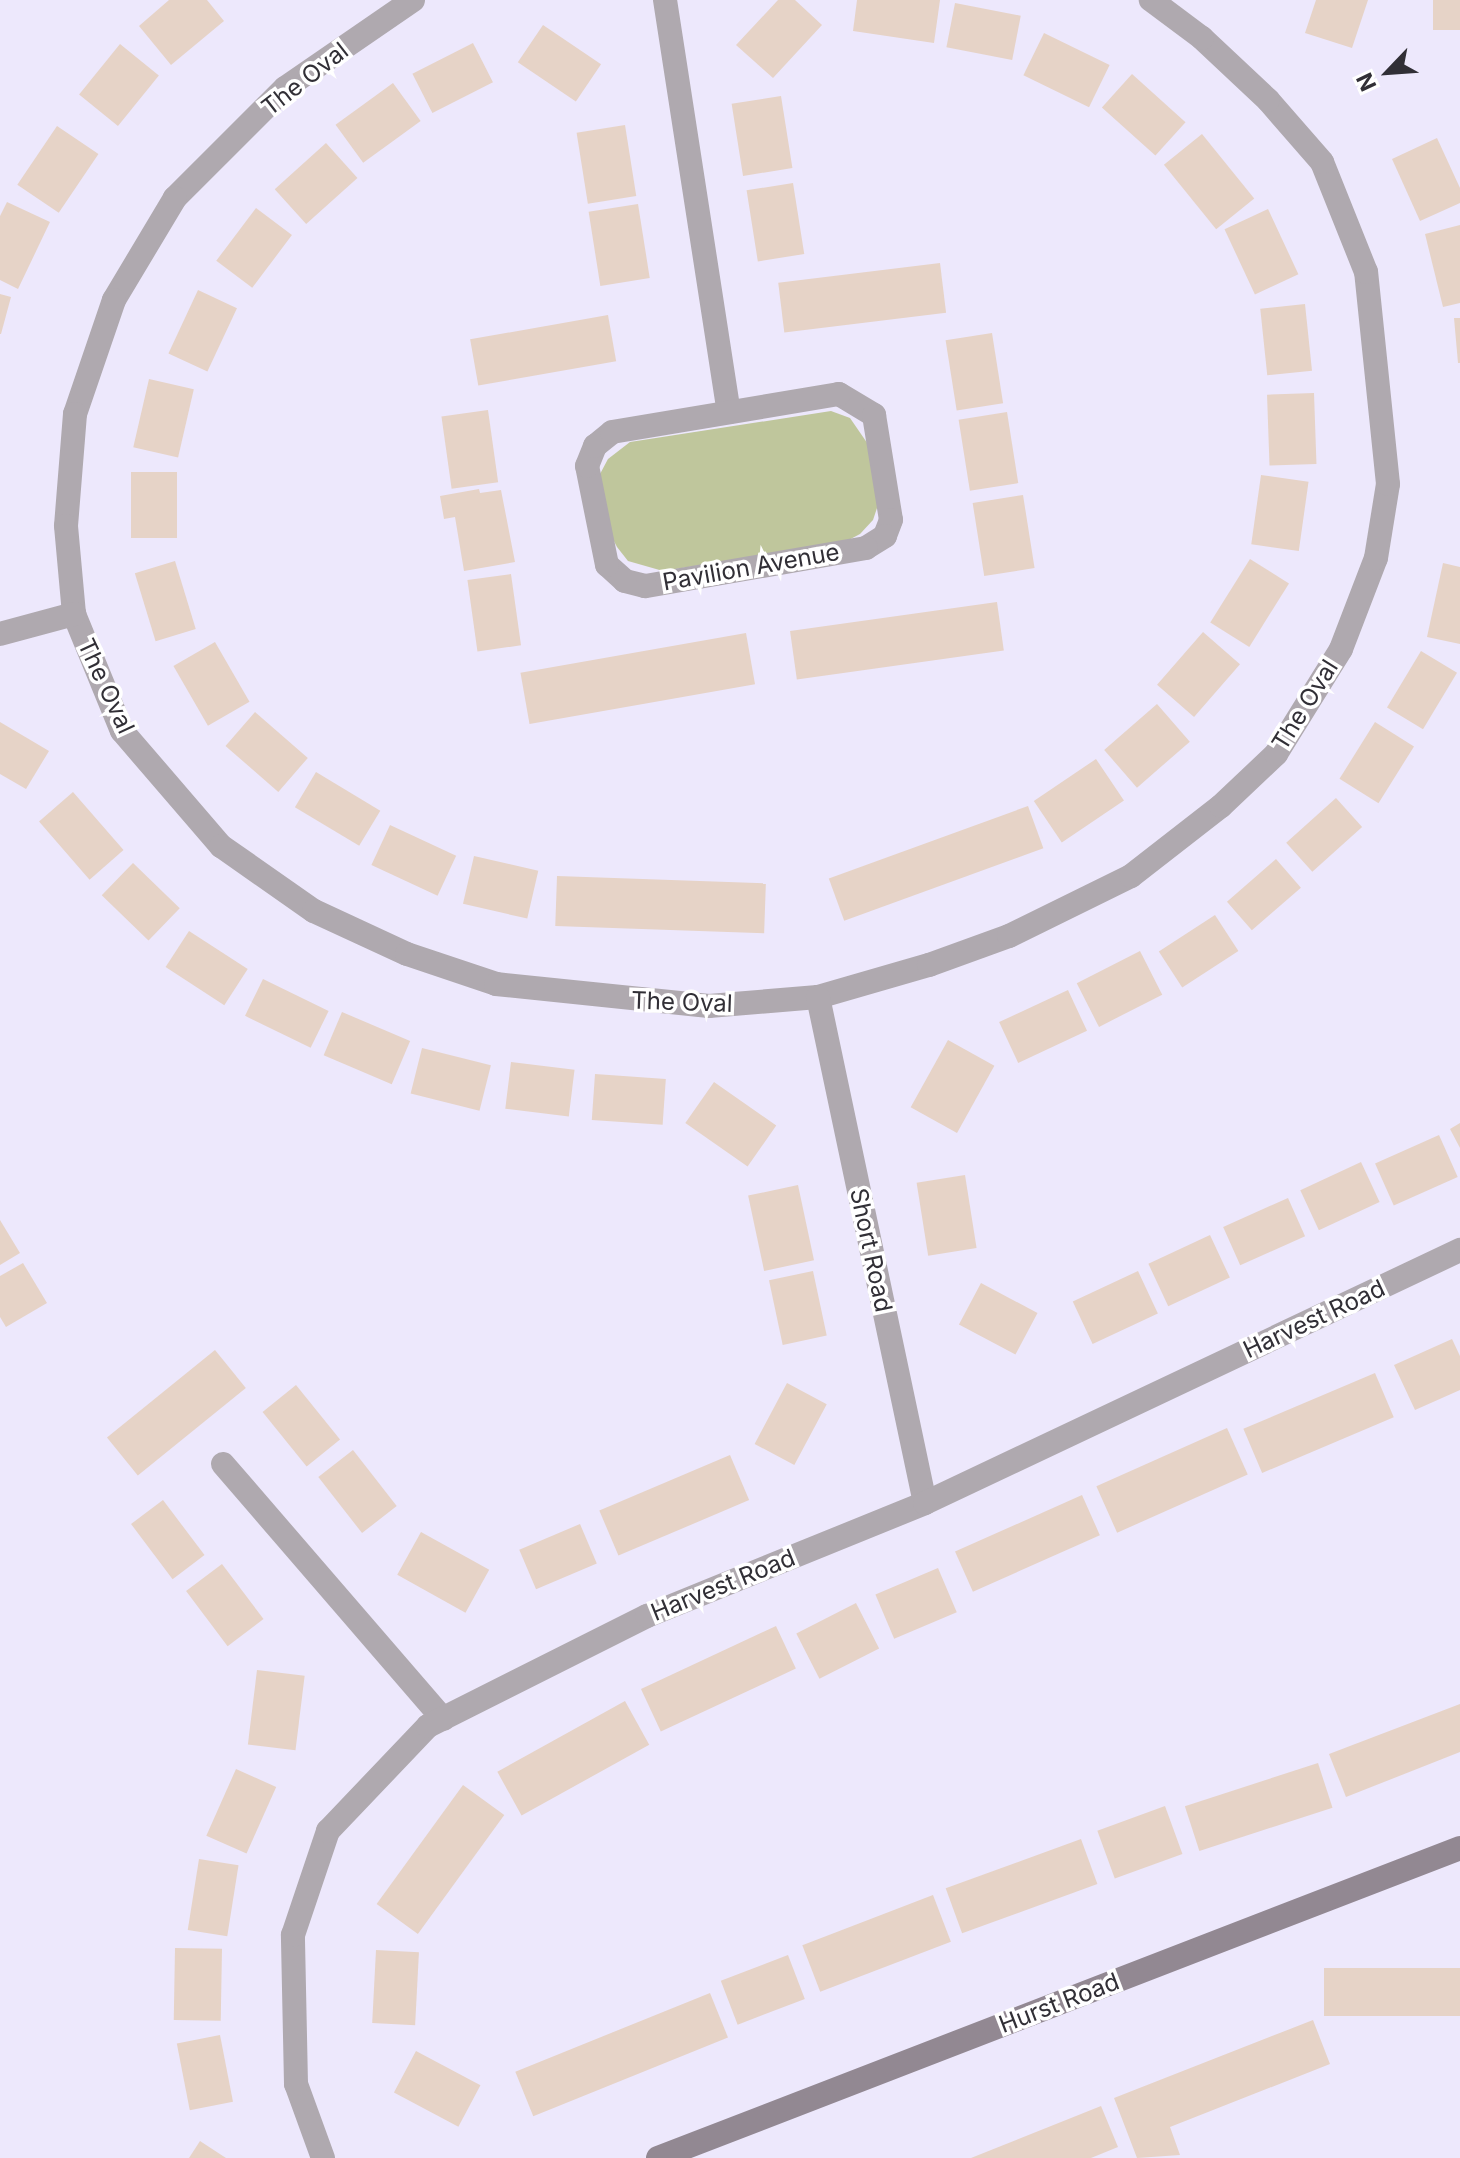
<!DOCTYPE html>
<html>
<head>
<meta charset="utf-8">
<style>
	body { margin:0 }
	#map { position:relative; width:1460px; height:2158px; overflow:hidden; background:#ede8fc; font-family:Inter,sans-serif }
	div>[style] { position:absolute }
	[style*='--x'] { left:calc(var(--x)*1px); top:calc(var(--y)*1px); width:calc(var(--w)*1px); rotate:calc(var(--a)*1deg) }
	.green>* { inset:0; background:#bfc69c }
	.building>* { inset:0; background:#e6d3c7; transform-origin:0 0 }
	.street>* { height:24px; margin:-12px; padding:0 12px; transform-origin:12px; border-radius:12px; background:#afa9af }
	.secondary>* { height:24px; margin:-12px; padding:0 12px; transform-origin:12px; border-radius:12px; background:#928892 }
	span { translate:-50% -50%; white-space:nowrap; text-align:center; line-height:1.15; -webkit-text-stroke:7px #fff; paint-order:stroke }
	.street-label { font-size:24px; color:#312f36 }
	.north { position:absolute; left:1348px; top:32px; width:80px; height:80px; -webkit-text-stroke:6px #fff; paint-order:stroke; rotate:245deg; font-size:22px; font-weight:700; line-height:32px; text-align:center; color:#312f36 }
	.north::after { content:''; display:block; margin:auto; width:28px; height:36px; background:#312f36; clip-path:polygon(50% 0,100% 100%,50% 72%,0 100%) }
</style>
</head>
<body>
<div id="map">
	<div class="green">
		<i style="clip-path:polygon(831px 411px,850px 418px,872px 450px,880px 499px,873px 520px,860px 534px,845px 542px,663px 571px,628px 561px,617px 547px,608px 530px,600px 474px,608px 459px,630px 442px)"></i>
	</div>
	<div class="building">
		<i style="clip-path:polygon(169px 0,207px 0,224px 21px,171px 65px,139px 26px)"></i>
		<i style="clip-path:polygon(778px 0,795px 0,822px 25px,773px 78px,736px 45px)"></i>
		<i style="clip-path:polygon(857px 0,940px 0,934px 43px,853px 31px)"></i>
		<i style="clip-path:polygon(1316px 0,1368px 0,1352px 48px,1305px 33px)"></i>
		<i style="left:1433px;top:0;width:27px;height:30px"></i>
		<i style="left:955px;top:3px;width:67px;height:45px;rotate:11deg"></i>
		<i style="left:543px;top:25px;width:70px;height:45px;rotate:34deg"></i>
		<i style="left:1044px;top:33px;width:73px;height:47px;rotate:26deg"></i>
		<i style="left:473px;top:43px;width:44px;height:68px;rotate:63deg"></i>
		<i style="left:120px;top:44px;width:50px;height:65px;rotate:39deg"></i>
		<i style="left:1132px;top:74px;width:72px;height:45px;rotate:42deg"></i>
		<i style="left:393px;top:83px;width:47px;height:71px;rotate:54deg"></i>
		<i style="left:781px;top:96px;width:73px;height:50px;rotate:81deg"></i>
		<i style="left:625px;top:125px;width:72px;height:49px;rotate:81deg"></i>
		<i style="left:57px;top:126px;width:50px;height:71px;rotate:34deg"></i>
		<i style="left:1202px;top:134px;width:83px;height:49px;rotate:51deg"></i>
		<i style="clip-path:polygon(1437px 138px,1460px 188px,1460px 203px,1420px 221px,1392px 159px)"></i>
		<i style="left:326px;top:143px;width:47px;height:69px;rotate:48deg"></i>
		<i style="left:793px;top:183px;width:72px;height:47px;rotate:81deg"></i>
		<i style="clip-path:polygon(7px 202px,50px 222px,18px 289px,0 280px,0 216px)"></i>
		<i style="left:638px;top:204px;width:75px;height:50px;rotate:81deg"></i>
		<i style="left:256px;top:208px;width:45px;height:66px;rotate:37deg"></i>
		<i style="left:1268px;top:209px;width:72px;height:48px;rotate:65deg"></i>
		<i style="clip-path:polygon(1460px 225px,1460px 303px,1443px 307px,1425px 234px)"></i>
		<i style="left:940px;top:263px;width:50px;height:163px;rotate:83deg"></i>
		<i style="left:198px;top:290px;width:43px;height:70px;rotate:25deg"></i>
		<i style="clip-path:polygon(0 294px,11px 297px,1px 334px,0 334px)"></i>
		<i style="left:1305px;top:304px;width:67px;height:45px;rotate:84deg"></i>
		<i style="left:608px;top:315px;width:47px;height:140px;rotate:80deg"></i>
		<i style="clip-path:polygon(1454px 318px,1460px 318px,1460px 363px,1458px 363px)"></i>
		<i style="left:992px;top:333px;width:71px;height:47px;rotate:81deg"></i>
		<i style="left:149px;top:379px;width:46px;height:70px;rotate:13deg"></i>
		<i style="left:1314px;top:393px;width:71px;height:47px;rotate:88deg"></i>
		<i style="left:488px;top:410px;width:73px;height:47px;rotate:82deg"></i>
		<i style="left:1007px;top:412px;width:72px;height:49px;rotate:81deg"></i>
		<i style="left:131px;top:472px;width:46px;height:66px"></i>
		<i style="left:1261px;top:475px;width:48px;height:70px;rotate:8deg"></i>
		<i style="clip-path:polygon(479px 489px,480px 493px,501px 490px,515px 562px,464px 571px,455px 517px,444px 519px,440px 496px)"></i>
		<i style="left:1023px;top:495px;width:74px;height:51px;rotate:81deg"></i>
		<i style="left:1250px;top:559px;width:46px;height:75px;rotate:32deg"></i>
		<i style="left:175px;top:561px;width:71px;height:42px;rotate:73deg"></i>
		<i style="clip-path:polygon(1443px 563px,1460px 567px,1460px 644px,1427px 637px)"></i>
		<i style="left:511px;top:574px;width:72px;height:44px;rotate:82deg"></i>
		<i style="left:997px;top:602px;width:49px;height:209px;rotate:82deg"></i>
		<i style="left:1203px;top:632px;width:49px;height:70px;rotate:41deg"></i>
		<i style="left:746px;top:633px;width:52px;height:229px;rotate:80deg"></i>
		<i style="left:215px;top:642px;width:69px;height:48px;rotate:60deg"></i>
		<i style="left:1421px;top:651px;width:42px;height:66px;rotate:31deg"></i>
		<i style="left:1157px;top:704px;width:50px;height:70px;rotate:49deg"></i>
		<i style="left:255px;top:712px;width:70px;height:45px;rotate:41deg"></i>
		<i style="clip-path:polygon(0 722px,49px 751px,26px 789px,0 774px)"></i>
		<i style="left:1375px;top:722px;width:46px;height:67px;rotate:32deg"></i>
		<i style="left:1096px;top:759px;width:50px;height:75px;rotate:56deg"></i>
		<i style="left:316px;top:772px;width:75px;height:41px;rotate:31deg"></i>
		<i style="left:73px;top:792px;width:77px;height:45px;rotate:49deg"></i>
		<i style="left:1336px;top:798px;width:39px;height:67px;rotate:48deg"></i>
		<i style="left:1028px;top:806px;width:45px;height:212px;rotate:70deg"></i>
		<i style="left:390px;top:825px;width:73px;height:44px;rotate:25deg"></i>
		<i style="left:474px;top:856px;width:66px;height:49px;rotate:13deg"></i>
		<i style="left:1276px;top:859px;width:38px;height:65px;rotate:49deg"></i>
		<i style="left:133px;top:863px;width:65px;height:45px;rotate:44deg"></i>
		<i style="left:557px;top:876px;width:209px;height:50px;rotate:2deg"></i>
		<i style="left:1215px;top:915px;width:43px;height:67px;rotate:57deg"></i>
		<i style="left:189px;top:931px;width:70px;height:43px;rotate:33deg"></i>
		<i style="left:1140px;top:951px;width:49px;height:71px;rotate:63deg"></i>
		<i style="left:263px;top:979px;width:73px;height:41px;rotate:26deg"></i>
		<i style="left:1068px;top:990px;width:45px;height:76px;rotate:65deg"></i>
		<i style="left:342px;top:1012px;width:74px;height:47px;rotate:23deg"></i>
		<i style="left:948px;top:1040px;width:53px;height:77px;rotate:29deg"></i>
		<i style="left:422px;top:1048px;width:71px;height:47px;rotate:14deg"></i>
		<i style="left:511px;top:1062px;width:64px;height:47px;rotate:7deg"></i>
		<i style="left:595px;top:1074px;width:71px;height:46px;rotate:4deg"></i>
		<i style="left:714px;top:1082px;width:76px;height:50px;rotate:35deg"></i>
		<i style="clip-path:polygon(1460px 1123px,1460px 1148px,1450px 1129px)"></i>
		<i style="left:1439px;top:1135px;width:46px;height:70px;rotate:66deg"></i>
		<i style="left:1361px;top:1162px;width:44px;height:67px;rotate:65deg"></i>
		<i style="left:965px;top:1175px;width:74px;height:49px;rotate:81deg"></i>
		<i style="left:798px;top:1185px;width:77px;height:51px;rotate:78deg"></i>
		<i style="left:1288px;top:1198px;width:42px;height:71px;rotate:66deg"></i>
		<i style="clip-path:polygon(0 1220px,20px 1253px,0 1265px)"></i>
		<i style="left:1210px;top:1235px;width:47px;height:68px;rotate:65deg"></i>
		<i style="clip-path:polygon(23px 1263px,47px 1303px,6px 1327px,0 1317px,0 1276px)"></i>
		<i style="left:813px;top:1271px;width:66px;height:45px;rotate:78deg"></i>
		<i style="left:1138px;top:1271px;width:47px;height:72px;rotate:65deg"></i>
		<i style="left:981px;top:1283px;width:64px;height:47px;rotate:28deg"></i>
		<i style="clip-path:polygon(1452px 1339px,1460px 1356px,1460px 1390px,1415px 1410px,1394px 1365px)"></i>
		<i style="left:215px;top:1350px;width:49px;height:139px;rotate:51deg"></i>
		<i style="left:1375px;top:1373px;width:48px;height:143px;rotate:67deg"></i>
		<i style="left:787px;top:1383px;width:45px;height:69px;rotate:28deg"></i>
		<i style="left:296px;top:1385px;width:70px;height:43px;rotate:51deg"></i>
		<i style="left:1227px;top:1428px;width:51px;height:143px;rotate:66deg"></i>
		<i style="left:353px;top:1450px;width:71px;height:44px;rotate:52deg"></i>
		<i style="left:730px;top:1455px;width:49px;height:142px;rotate:67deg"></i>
		<i style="left:1082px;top:1495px;width:44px;height:139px;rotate:66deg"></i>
		<i style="left:163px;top:1500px;width:69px;height:40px;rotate:53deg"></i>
		<i style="left:580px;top:1524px;width:43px;height:66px;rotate:67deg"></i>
		<i style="left:421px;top:1532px;width:78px;height:49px;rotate:29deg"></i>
		<i style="left:222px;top:1564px;width:69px;height:45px;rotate:53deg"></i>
		<i style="left:938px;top:1568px;width:48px;height:68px;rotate:67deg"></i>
		<i style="left:856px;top:1603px;width:51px;height:67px;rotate:63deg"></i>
		<i style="left:776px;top:1626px;width:47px;height:149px;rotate:65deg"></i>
		<i style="left:257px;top:1670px;width:48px;height:75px;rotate:7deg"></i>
		<i style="left:625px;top:1701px;width:50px;height:146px;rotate:61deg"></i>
		<i style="clip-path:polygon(1460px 1704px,1460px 1752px,1346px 1797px,1329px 1754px)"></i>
		<i style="left:1318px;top:1763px;width:47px;height:140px;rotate:72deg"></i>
		<i style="left:236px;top:1769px;width:44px;height:73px;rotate:24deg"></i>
		<i style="left:463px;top:1785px;width:51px;height:147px;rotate:36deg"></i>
		<i style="left:1165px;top:1806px;width:51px;height:72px;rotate:70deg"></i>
		<i style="left:1081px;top:1839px;width:48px;height:144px;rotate:70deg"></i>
		<i style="left:199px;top:1859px;width:40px;height:72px;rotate:9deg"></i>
		<i style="left:933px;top:1895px;width:50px;height:140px;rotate:69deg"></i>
		<i style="left:175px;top:1948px;width:47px;height:72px;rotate:1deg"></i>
		<i style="left:376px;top:1950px;width:43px;height:73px;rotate:3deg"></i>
		<i style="left:788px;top:1955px;width:47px;height:72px;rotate:69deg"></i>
		<i style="left:1460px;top:1968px;width:48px;height:136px;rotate:90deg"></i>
		<i style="left:710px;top:1993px;width:48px;height:210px;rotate:68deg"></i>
		<i style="clip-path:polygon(1313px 2020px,1330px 2064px,1170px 2127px,1180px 2155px,1137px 2158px,1114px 2098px)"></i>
		<i style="left:220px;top:2035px;width:68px;height:44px;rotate:79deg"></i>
		<i style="left:416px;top:2051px;width:73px;height:47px;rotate:28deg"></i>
		<i style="clip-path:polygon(1101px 2106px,1118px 2147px,1091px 2158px,971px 2158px)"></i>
		<i style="clip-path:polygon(200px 2141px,226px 2158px,189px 2158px)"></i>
	</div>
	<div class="street">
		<i style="--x:413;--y:0;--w:155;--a:145.5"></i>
		<i style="--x:285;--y:88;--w:156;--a:135"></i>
		<i style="--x:175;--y:198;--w:119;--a:120.9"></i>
		<i style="--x:114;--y:300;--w:120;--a:108.9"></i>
		<i style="--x:75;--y:414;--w:112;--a:94.6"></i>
		<i style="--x:66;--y:526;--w:88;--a:84.8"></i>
		<i style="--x:74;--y:614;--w:126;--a:67.7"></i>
		<i style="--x:122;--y:731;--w:152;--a:49.3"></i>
		<i style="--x:221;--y:846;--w:113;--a:35"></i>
		<i style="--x:314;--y:911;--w:102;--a:24.8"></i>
		<i style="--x:407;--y:954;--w:94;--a:18.6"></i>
		<i style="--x:496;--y:984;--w:214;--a:5.9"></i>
		<i style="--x:709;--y:1006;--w:109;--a:-4.7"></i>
		<i style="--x:818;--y:997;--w:116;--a:-16.1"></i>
		<i style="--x:929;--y:965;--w:85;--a:-19.9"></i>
		<i style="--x:1009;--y:936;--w:136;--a:-26.2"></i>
		<i style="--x:1131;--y:876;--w:114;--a:-37.9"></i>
		<i style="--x:1221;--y:806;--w:76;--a:-43.4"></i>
		<i style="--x:1276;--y:754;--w:123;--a:-58.2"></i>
		<i style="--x:1341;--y:649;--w:97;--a:-69"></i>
		<i style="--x:1376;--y:558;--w:75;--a:-80.8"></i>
		<i style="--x:1388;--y:484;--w:213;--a:-95.9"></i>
		<i style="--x:1366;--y:272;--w:118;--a:-111.8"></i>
		<i style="--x:1322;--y:162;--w:82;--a:-131.1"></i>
		<i style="--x:1268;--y:100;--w:91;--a:-136.8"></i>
		<i style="--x:1202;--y:38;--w:64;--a:-143.3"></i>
		<i style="--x:665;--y:0;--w:417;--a:81.2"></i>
		<i style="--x:839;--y:394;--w:41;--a:31"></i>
		<i style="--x:874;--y:415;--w:106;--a:80.8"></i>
		<i style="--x:891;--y:520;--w:17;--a:111"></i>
		<i style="--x:885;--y:536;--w:22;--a:148"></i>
		<i style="--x:866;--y:548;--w:224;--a:170.2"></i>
		<i style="--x:645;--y:586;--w:21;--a:-166"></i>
		<i style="--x:625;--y:581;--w:24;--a:-138"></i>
		<i style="--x:607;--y:565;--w:101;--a:-101.4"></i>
		<i style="--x:587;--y:466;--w:22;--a:-68"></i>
		<i style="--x:595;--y:446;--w:22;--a:-39"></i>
		<i style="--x:612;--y:432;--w:230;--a:-9.5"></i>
		<i style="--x:0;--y:634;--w:77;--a:-15.1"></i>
		<i style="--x:818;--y:997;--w:517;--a:78.06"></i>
		<i style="--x:223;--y:1464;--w:337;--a:49.2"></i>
		<i style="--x:323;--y:2158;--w:79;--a:-110"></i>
		<i style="--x:296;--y:2084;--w:149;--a:-91.2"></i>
		<i style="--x:293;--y:1935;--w:110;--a:-71.4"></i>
		<i style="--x:328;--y:1831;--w:145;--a:-46.4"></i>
		<i style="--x:428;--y:1726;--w:245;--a:-26.7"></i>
		<i style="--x:647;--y:1616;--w:300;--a:-22.1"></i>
		<i style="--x:925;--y:1503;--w:592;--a:-25.31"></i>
	</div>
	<div class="secondary">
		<i style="--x:658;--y:2158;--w:860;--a:-21.13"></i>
	</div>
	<div class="street-label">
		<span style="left:305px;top:79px;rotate:-38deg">The Oval</span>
		<span style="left:751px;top:567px;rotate:-10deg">Pavilion Avenue</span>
		<span style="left:106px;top:686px;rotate:65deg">The Oval</span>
		<span style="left:1305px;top:705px;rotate:-58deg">The Oval</span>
		<span style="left:682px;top:1002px;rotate:2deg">The Oval</span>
		<span style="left:871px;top:1250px;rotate:78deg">Short Road</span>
		<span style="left:1314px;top:1319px;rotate:-25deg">Harvest Road</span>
		<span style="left:723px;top:1585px;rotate:-22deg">Harvest Road</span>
		<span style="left:1059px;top:2003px;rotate:-21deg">Hurst Road</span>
	</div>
	<div class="north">N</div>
</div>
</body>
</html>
